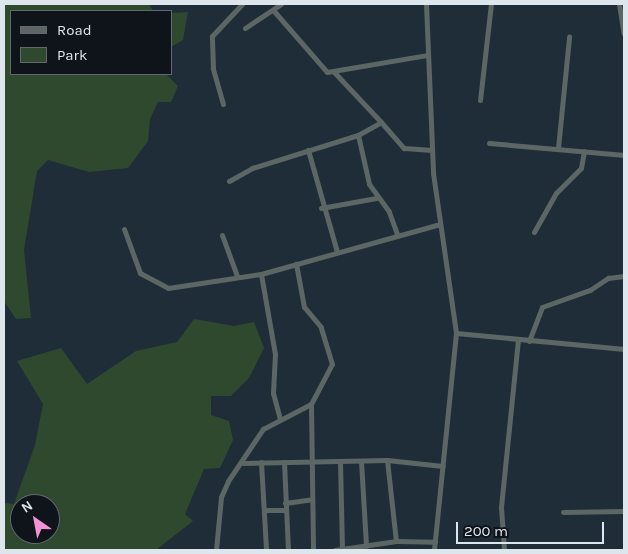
<!DOCTYPE html>
<html>
<head>
<meta charset="utf-8">
<style>
	body { margin:0 }
	#map { position:relative; width:628px; height:554px; overflow:hidden; background:#1f2d38; font-family:Karla,sans-serif }
	div>[style] { position:absolute }
	[style*='--x'] { left:calc(var(--x)*1px); top:calc(var(--y)*1px); width:calc(var(--w)*1px); rotate:calc(var(--a)*1deg) }
	.green>* { inset:0; background:#2f492e }
	.minor>* { height:5px; margin:-2.5px; padding:0 2.5px; transform-origin:2.5px; border-radius:2.5px; background:#5c6665 }
	span { translate:-50% -50%; white-space:nowrap; text-align:center; line-height:1.15; -webkit-text-stroke:5px #0e1419; paint-order:stroke }
	.frame { position:absolute; inset:0; border:5px solid #dde6ed; pointer-events:none }
	.legend { position:absolute; left:10px; top:10px; width:162px; height:65px; box-sizing:border-box; background:#0e1419; border:1px solid #61686e; margin:0; padding:6px 9px; list-style:none; font-size:15px; color:#dde6ed }
	.legend li { display:flex; align-items:center; gap:10px; height:25px }
	.legend b { width:25px; border:1px solid #61686e }
	.north { position:absolute; left:10px; top:494px; width:50px; height:50px; box-sizing:border-box; background:#0e1419; border:1px solid #61686e; border-radius:50%; rotate:327deg; font-size:14px; font-weight:700; line-height:20px; text-align:center; color:#dde6ed }
	.north::after { content:''; display:block; margin:auto; width:18px; height:22px; background:#f391d5; clip-path:polygon(50% 0,100% 100%,50% 72%,0 100%) }
	.scale { position:absolute; left:456px; top:522px; width:148px; height:22px; box-sizing:border-box; border:2px solid #dde6ed; border-top:0; padding-left:6px; font-size:15px; line-height:18px; white-space:nowrap; color:#dde6ed; -webkit-text-stroke:4px #0e1419; paint-order:stroke }
</style>
</head>
<body>
<div id="map">
	<div class="green">
		<i style="clip-path:polygon(4px 4px,149px 4px,153px 11px,11px 11px,11px 74px,166px 74px,178px 86px,171px 102px,158px 102px,150px 119px,148px 141px,128px 168px,89px 172px,48px 160px,37px 171px,24px 250px,31px 318px,16px 319px,4px 301px)"></i>
		<i style="clip-path:polygon(188px 12px,183px 40px,171px 47px,171px 13px)"></i>
		<i style="clip-path:polygon(evenodd,194px 319px,234px 326px,254px 322px,264px 348px,249px 378px,231px 396px,211px 396px,211px 415px,229px 421px,233px 440px,220px 468px,204px 469px,185px 514px,193px 521px,156px 550px,4px 550px,4px 503px,14px 504px,35px 445px,43px 404px,17px 361px,61px 348px,87px 384px,136px 351px,177px 342px,194px 319px,20px 504px,50px 504px,50px 534px,20px 534px,20px 504px)"></i>
	</div>
	<div class="minor">
		<i style="--x:426;--y:4;--w:169;--a:87.6"></i>
		<i style="--x:433;--y:173;--w:162;--a:81.8"></i>
		<i style="--x:456;--y:333;--w:218;--a:95.8"></i>
		<i style="--x:619;--y:4;--w:30;--a:81"></i>
		<i style="--x:273;--y:10;--w:82;--a:48.9"></i>
		<i style="--x:327;--y:72;--w:101;--a:-9.6"></i>
		<i style="--x:245;--y:28;--w:43;--a:-33.7"></i>
		<i style="--x:334;--y:72;--w:69;--a:46.8"></i>
		<i style="--x:480;--y:100;--w:97;--a:-83.5"></i>
		<i style="--x:223;--y:104;--w:37;--a:-106"></i>
		<i style="--x:213;--y:68;--w:32;--a:-92"></i>
		<i style="--x:212;--y:36;--w:44;--a:-46.8"></i>
		<i style="--x:358;--y:135;--w:50;--a:77.3"></i>
		<i style="--x:369;--y:184;--w:34;--a:54"></i>
		<i style="--x:389;--y:212;--w:23;--a:70"></i>
		<i style="--x:489;--y:143;--w:136;--a:5.1"></i>
		<i style="--x:558;--y:148;--w:112;--a:-84.3"></i>
		<i style="--x:308;--y:150;--w:106;--a:74.1"></i>
		<i style="--x:229;--y:181;--w:26;--a:-29"></i>
		<i style="--x:252;--y:168;--w:111;--a:-17.3"></i>
		<i style="--x:358;--y:135;--w:26;--a:-29"></i>
		<i style="--x:381;--y:122;--w:35;--a:49"></i>
		<i style="--x:404;--y:148;--w:28;--a:4"></i>
		<i style="--x:321;--y:208;--w:56;--a:-10.3"></i>
		<i style="--x:124;--y:229;--w:47;--a:70"></i>
		<i style="--x:140;--y:273;--w:32;--a:28"></i>
		<i style="--x:168;--y:288;--w:94;--a:-8.6"></i>
		<i style="--x:261;--y:274;--w:186;--a:-15.6"></i>
		<i style="--x:534;--y:232;--w:45;--a:-60.6"></i>
		<i style="--x:556;--y:193;--w:35;--a:-45"></i>
		<i style="--x:581;--y:168;--w:17;--a:-80"></i>
		<i style="--x:222;--y:235;--w:44;--a:69.9"></i>
		<i style="--x:261;--y:274;--w:81;--a:80.1"></i>
		<i style="--x:275;--y:354;--w:39;--a:93"></i>
		<i style="--x:273;--y:393;--w:27;--a:75"></i>
		<i style="--x:456;--y:333;--w:169;--a:5.4"></i>
		<i style="--x:529;--y:341;--w:36;--a:-69"></i>
		<i style="--x:542;--y:307;--w:51;--a:-19.5"></i>
		<i style="--x:590;--y:290;--w:22;--a:-34"></i>
		<i style="--x:608;--y:278;--w:16;--a:-7"></i>
		<i style="--x:311;--y:404;--w:146;--a:89.2"></i>
		<i style="--x:387;--y:460;--w:81;--a:83.7"></i>
		<i style="--x:340;--y:461;--w:88;--a:88.7"></i>
		<i style="--x:361;--y:461;--w:85;--a:86.6"></i>
		<i style="--x:261;--y:462;--w:88;--a:86.7"></i>
		<i style="--x:284;--y:462;--w:88;--a:87.4"></i>
		<i style="--x:243;--y:463;--w:144;--a:-1.2"></i>
		<i style="--x:387;--y:460;--w:56;--a:6.1"></i>
		<i style="--x:285;--y:503;--w:27;--a:-8"></i>
		<i style="--x:265;--y:510;--w:20;--a:0"></i>
		<i style="--x:563;--y:512;--w:61;--a:-0.9"></i>
		<i style="--x:216;--y:550;--w:53;--a:-84.6"></i>
		<i style="--x:221;--y:497;--w:17;--a:-66"></i>
		<i style="--x:228;--y:481;--w:63;--a:-56.1"></i>
		<i style="--x:263;--y:429;--w:54;--a:-27.5"></i>
		<i style="--x:311;--y:404;--w:45;--a:-62.3"></i>
		<i style="--x:332;--y:364;--w:39;--a:-107"></i>
		<i style="--x:321;--y:327;--w:26;--a:-130"></i>
		<i style="--x:304;--y:307;--w:44;--a:-100.5"></i>
		<i style="--x:335;--y:550;--w:62;--a:-8.4"></i>
		<i style="--x:396;--y:541;--w:39;--a:1"></i>
		<i style="--x:504;--y:550;--w:43;--a:-94"></i>
		<i style="--x:501;--y:507;--w:167;--a:-84.2"></i>
	</div>
	<div class="frame"></div>
	<ul class="legend">
	<li><b style="height:6px;background:#5c6665"></b>Road</li>
	<li><b style="height:14px;background:#2f492e"></b>Park</li>
	</ul>
	<div class="north">N</div>
	<div class="scale">200 m</div>
</div>
</body>
</html>
